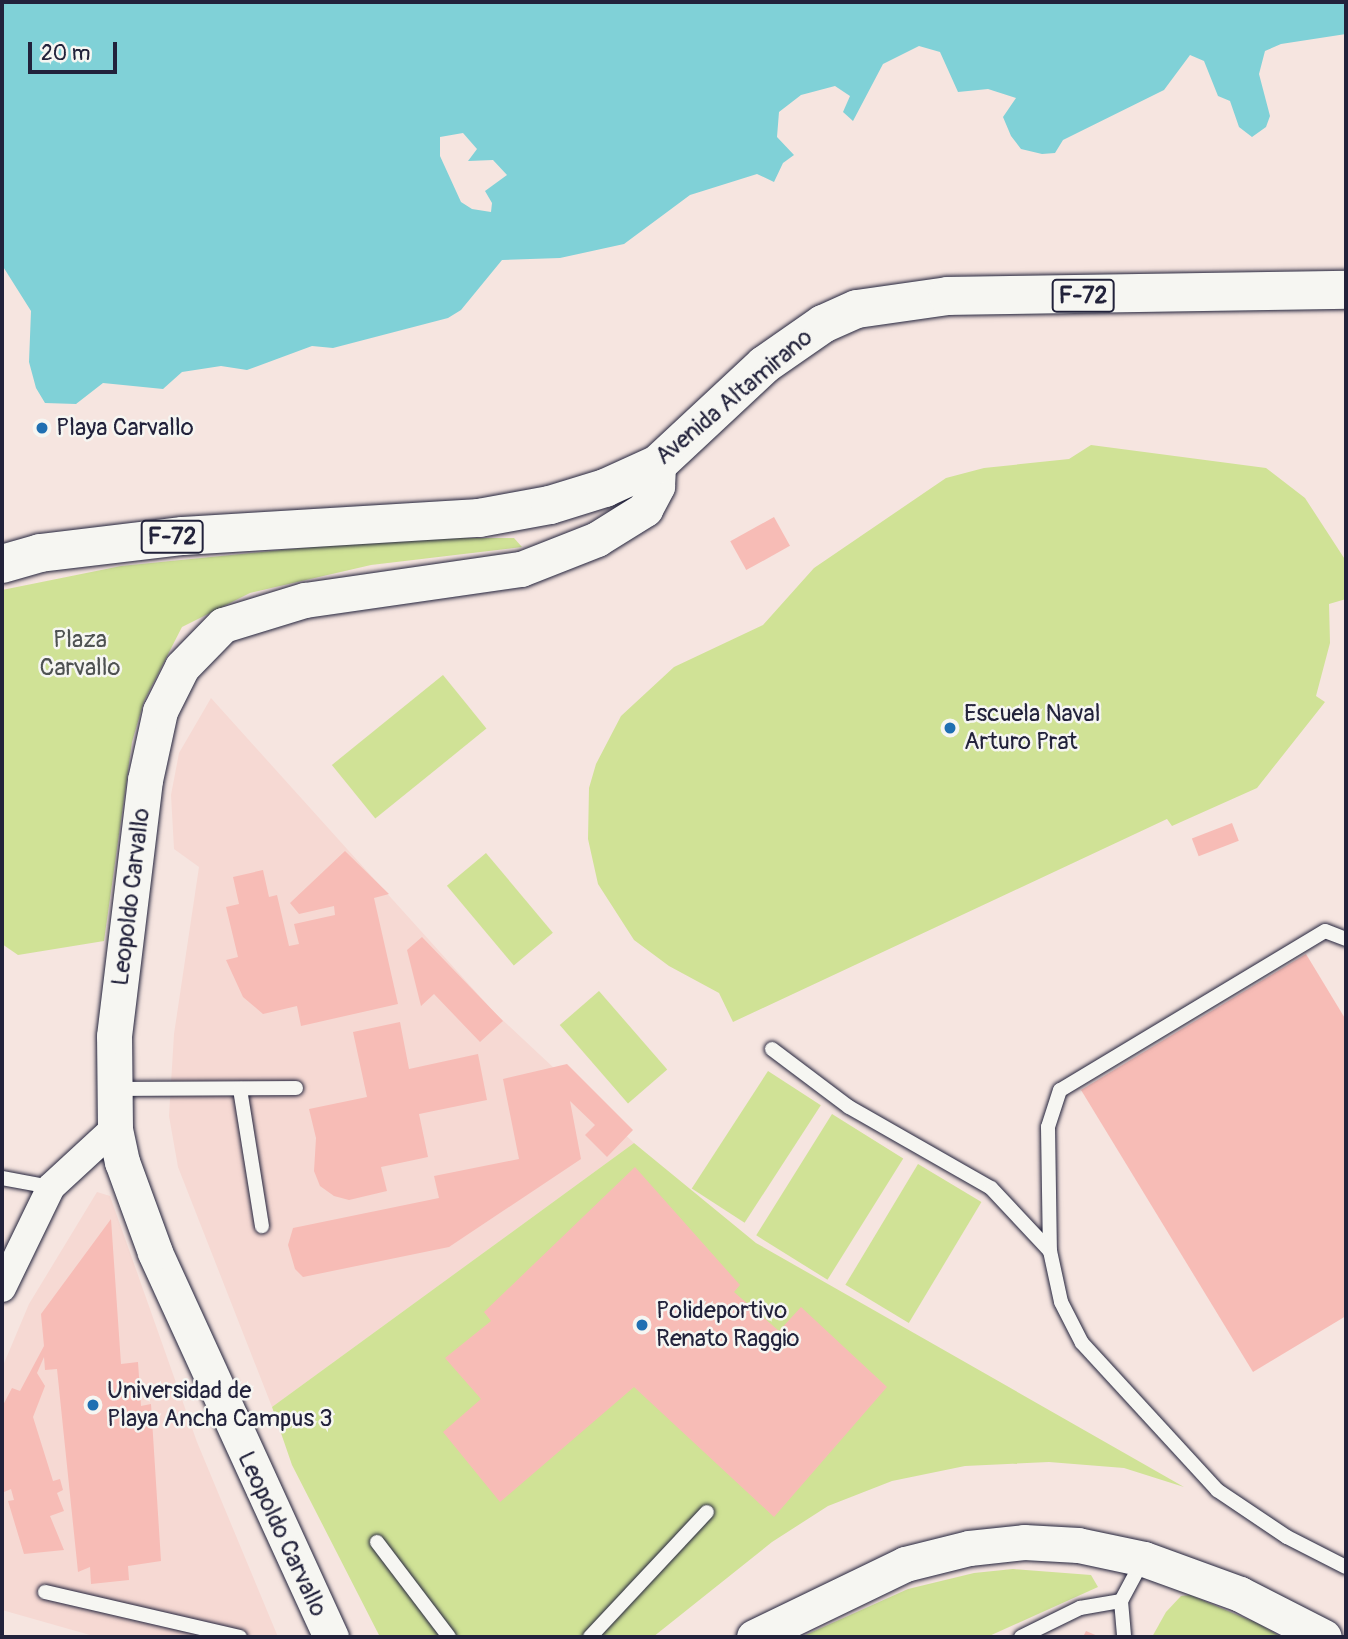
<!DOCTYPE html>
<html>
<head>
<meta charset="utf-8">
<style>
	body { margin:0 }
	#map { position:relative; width:1348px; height:1639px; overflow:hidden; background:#f6e5e0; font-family:Pangolin,sans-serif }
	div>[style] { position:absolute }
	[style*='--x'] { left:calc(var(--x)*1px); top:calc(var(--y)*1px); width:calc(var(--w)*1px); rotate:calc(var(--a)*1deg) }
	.built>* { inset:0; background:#f6d9d3 }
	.green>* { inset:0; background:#d0e296; transform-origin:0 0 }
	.water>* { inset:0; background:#80d1d7 }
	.building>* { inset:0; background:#f7bcb6; transform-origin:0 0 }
	.roads { filter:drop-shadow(0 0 2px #22223b) drop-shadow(0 0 2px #22223b) }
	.service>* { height:14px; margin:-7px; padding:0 7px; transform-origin:7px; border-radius:7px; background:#f6f6f2 }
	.minor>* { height:28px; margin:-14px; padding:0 14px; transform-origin:14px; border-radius:14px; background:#f6f6f2 }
	.tertiary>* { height:35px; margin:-17.5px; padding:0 17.5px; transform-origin:17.5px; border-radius:17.5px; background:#f6f6f2 }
	.primary>* { height:38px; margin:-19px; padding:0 19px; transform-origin:19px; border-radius:19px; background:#f6f6f2 }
	.dots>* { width:19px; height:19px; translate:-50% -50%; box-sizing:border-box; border:4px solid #f6f6f2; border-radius:50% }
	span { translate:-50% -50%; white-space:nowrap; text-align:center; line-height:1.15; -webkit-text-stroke:5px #f6f6f2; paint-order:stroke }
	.shield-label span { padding:2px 5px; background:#f6f6f2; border:2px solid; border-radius:5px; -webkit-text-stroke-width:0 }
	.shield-label { font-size:23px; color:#22223b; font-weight:700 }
	.street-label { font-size:24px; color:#22223b }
	.poi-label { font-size:24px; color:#22223b }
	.left { translate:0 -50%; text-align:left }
	.park-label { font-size:24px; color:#4e5252 }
	.frame { position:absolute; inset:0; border:4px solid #22223b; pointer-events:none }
	.scale { position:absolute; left:28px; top:42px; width:89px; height:32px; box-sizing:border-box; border:4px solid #22223b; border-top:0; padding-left:9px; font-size:21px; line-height:24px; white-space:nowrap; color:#22223b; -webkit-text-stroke:5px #f6f6f2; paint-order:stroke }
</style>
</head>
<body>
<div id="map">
	<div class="built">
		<i style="clip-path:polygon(211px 698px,493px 1011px,634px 1143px,272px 1407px,178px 1167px,169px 1116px,174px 1034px,199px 867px,174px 849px,171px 795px,179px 753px)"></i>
		<i style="clip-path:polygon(97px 1192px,110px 1196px,197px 1442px,278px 1637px,97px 1637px,2px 1610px,2px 1368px,29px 1304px)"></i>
	</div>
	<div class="green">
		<i style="clip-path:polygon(1091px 445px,1266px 468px,1305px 498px,1346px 561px,1346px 599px,1329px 604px,1330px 643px,1316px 696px,1325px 702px,1257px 788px,1172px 826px,1167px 819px,733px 1022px,719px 993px,669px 966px,634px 940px,598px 884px,588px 839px,589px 788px,596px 764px,621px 716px,674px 667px,763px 625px,814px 568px,946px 478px,984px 468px,1069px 459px)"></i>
		<i style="clip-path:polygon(403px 538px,514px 538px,522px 547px,371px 565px,250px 593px,182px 627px,144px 701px,132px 742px,104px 941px,18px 955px,2px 944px,2px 590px,121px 566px)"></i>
		<i style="left:443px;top:675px;width:69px;height:143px;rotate:51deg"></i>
		<i style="left:486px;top:853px;width:104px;height:51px;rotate:50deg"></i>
		<i style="left:599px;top:991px;width:104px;height:52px;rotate:49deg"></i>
		<i style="left:768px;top:1071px;width:63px;height:140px;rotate:33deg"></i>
		<i style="left:832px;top:1114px;width:84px;height:143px;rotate:32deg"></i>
		<i style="clip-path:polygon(634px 1143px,756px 1243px,1184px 1487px,1124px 1468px,1049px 1462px,965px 1466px,892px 1481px,828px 1506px,772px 1542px,653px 1637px,380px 1637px,292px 1465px,272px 1407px)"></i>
		<i style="left:918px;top:1164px;width:74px;height:141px;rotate:31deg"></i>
		<i style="clip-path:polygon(1013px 1569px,1091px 1575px,1098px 1587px,987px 1637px,801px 1637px,908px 1589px,974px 1573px)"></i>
		<i style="clip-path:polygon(1190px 1595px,1259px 1624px,1281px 1637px,1152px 1637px,1166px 1612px,1181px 1596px)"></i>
	</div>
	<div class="water">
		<i style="clip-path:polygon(evenodd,2px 2px,1346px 2px,1346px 34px,1281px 44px,1265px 51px,1259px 74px,1270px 116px,1266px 127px,1252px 137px,1239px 127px,1230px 101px,1218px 96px,1204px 61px,1190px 55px,1164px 90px,1063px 140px,1055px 153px,1042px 154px,1021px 149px,1011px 136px,1003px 117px,1016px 98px,988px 89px,958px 92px,940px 52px,919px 46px,883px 64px,853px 121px,843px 112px,850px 96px,835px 86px,801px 95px,779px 112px,777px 137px,794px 155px,783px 163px,774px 182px,757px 174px,690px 195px,624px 244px,560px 258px,502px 260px,461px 310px,448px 318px,333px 348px,312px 346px,247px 370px,221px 366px,182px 372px,163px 389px,103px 383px,76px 404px,45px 403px,36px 388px,29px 362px,31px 311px,2px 265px,2px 2px,463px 133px,477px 149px,468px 161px,493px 160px,507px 175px,485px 191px,492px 203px,491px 212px,472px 209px,461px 202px,440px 156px,440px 137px,463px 133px)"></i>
	</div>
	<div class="building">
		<i style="left:774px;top:517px;width:33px;height:50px;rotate:61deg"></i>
		<i style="left:1232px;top:823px;width:19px;height:43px;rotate:69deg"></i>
		<i style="clip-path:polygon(345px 851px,389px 894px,374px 898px,398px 1004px,301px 1026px,297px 1006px,263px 1014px,243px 997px,226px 960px,238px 957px,226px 907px,239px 904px,233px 877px,263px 870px,269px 897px,277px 895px,289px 946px,299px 944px,294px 924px,335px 915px,334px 906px,299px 914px,290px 903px)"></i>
		<i style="clip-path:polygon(422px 937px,503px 1021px,480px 1042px,434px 994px,421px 1006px,407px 950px)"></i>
		<i style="clip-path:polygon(1306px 954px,1346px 1020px,1346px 1316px,1253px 1372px,1081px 1090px)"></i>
		<i style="clip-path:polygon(400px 1022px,409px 1069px,478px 1054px,487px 1100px,419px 1114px,428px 1157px,381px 1167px,387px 1191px,349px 1200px,334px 1196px,320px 1186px,314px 1171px,316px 1138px,309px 1109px,367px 1097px,353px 1032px)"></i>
		<i style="clip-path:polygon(567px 1064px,633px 1130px,607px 1157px,585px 1135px,595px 1125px,570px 1101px,581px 1159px,449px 1247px,303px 1277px,295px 1269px,288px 1245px,293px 1228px,439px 1198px,434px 1176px,519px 1159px,503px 1079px)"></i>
		<i style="clip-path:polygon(635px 1167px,740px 1285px,734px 1292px,779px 1331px,801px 1307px,887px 1387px,774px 1517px,634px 1387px,500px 1502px,443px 1432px,481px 1399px,445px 1358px,491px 1321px,484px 1312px)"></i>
		<i style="clip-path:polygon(111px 1219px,121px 1364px,138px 1362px,141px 1406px,151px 1404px,161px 1561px,128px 1566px,129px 1580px,91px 1584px,90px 1567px,78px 1572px,57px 1369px,45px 1370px,44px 1357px,37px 1373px,45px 1386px,33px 1417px,53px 1481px,60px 1479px,63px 1490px,57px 1493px,64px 1511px,50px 1516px,64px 1550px,24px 1554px,8px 1501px,14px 1500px,11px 1489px,4px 1492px,2px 1485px,2px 1407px,12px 1388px,20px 1391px,44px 1346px,41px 1314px)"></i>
		<i style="clip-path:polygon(1086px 1631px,1100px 1637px,1083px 1637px)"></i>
	</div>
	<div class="roads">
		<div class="service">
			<i style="--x:1346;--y:939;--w:22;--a:-159"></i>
			<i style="--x:1325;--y:931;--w:309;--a:149"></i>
			<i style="--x:1060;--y:1090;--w:39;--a:108"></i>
			<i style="--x:1048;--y:1127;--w:124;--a:89.1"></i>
			<i style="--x:1050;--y:1251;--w:52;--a:77.8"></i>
			<i style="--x:1061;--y:1302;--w:46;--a:62.9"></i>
			<i style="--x:1082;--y:1343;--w:200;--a:47.4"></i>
			<i style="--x:1217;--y:1490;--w:84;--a:33.9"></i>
			<i style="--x:1287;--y:1537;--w:66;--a:27"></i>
			<i style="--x:772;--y:1049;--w:96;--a:37"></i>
			<i style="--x:849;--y:1107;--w:163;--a:29.7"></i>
			<i style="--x:991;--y:1188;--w:86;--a:46.9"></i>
			<i style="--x:116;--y:1089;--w:180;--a:-0.3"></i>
			<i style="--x:240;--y:1089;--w:139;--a:80.9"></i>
			<i style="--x:2;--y:1178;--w:50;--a:10.4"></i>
			<i style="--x:377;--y:1542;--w:119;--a:52.8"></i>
			<i style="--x:45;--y:1592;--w:200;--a:13"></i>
			<i style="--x:1121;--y:1601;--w:36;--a:85"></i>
			<i style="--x:590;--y:1637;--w:171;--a:-46.9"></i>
			<i style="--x:1021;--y:1637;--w:66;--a:-26.2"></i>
			<i style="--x:1080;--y:1608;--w:42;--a:-9.7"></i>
			<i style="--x:1121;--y:1601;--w:47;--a:-61.8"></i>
		</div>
		<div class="minor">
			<i style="--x:2;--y:1288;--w:112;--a:-64.1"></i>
			<i style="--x:51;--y:1187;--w:87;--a:-42.7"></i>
		</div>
		<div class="tertiary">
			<i style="--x:331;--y:1637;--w:423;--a:-114.6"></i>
			<i style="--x:155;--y:1252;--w:96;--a:-110.1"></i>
			<i style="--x:122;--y:1162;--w:35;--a:-102"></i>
			<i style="--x:115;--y:1128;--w:92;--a:-90.6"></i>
			<i style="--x:114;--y:1036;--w:258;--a:-83.1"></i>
			<i style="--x:145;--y:780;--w:71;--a:-77.7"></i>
			<i style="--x:160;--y:711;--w:49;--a:-63.4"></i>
			<i style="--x:182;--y:667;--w:59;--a:-45.7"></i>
			<i style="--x:223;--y:625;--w:86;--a:-17"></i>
			<i style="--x:305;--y:600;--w:218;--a:-8.2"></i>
			<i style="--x:521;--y:569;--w:82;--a:-21.5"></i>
			<i style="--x:597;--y:539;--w:57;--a:-32"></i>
			<i style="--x:645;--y:509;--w:26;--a:-62"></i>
			<i style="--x:657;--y:486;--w:22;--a:-87"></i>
			<i style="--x:754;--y:1637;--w:168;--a:-25.8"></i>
			<i style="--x:905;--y:1564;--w:66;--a:-14"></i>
			<i style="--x:969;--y:1548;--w:55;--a:-6.2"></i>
			<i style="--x:1024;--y:1542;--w:54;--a:3.2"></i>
			<i style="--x:1078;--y:1545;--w:67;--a:12"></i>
			<i style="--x:1144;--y:1559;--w:102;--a:20"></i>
			<i style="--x:1240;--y:1594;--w:94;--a:27.1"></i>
		</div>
		<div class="primary">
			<i style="--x:2;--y:564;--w:40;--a:-16"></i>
			<i style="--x:40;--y:553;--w:144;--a:-6.8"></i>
			<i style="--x:183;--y:536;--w:297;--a:-3.5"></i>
			<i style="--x:479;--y:518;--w:72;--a:-10.4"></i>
			<i style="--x:550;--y:505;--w:58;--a:-17.2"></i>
			<i style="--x:605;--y:488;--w:58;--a:-24.4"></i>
			<i style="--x:658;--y:464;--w:145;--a:-43"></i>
			<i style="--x:764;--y:365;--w:72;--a:-34.8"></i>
			<i style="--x:823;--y:324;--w:37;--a:-24"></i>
			<i style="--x:857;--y:309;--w:92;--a:-8.1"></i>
			<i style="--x:948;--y:296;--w:398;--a:-0.9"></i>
		</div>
	</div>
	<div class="dots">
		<i style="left:42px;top:428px;background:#1f6fb2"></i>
		<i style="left:950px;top:728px;background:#1f6fb2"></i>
		<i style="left:642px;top:1325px;background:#1f6fb2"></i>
		<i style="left:93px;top:1405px;background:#1f6fb2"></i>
	</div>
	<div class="shield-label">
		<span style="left:1083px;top:296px">F-72</span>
		<span style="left:172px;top:537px">F-72</span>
	</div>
	<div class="street-label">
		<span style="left:734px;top:397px;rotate:-40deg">Avenida Altamirano</span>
		<span style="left:131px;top:897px;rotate:-83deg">Leopoldo Carvallo</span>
		<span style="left:282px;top:1534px;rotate:65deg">Leopoldo Carvallo</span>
	</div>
	<div class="poi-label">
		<span class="left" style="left:56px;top:428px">Playa Carvallo</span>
		<span class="left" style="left:964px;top:728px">Escuela Naval<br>Arturo Prat</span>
		<span class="left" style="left:656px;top:1325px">Polideportivo<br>Renato Raggio</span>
		<span class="left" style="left:107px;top:1405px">Universidad de<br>Playa Ancha Campus 3</span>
	</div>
	<div class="park-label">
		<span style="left:80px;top:654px">Plaza<br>Carvallo</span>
	</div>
	<div class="frame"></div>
	<div class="scale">20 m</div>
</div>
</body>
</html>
